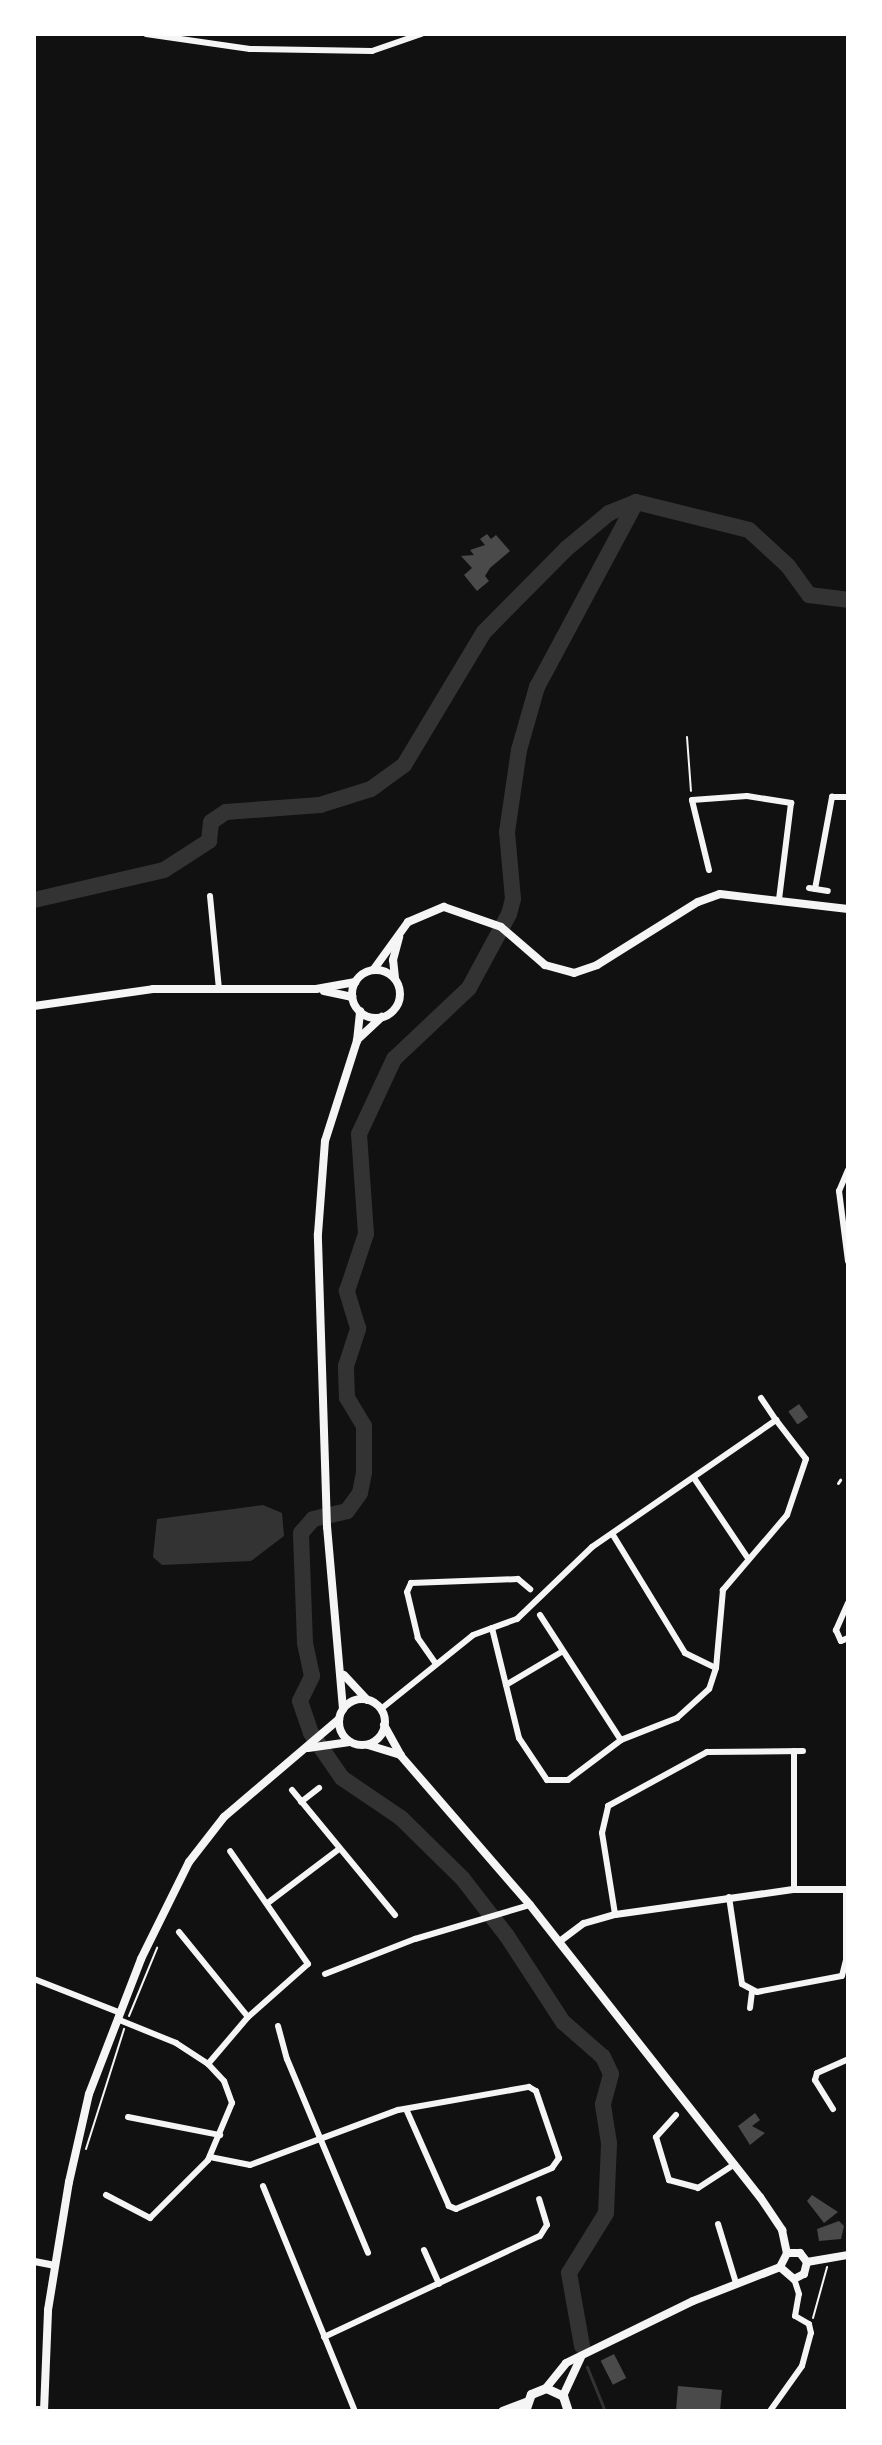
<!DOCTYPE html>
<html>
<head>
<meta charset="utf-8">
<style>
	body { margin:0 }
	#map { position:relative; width:882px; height:2445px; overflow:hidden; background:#111; font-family:Lora,serif }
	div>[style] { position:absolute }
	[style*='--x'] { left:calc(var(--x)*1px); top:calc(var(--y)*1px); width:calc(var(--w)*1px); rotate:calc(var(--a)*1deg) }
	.water>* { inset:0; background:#333 }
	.stream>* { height:3px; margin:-1.5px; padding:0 1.5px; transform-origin:1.5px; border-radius:1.5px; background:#333 }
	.river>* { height:16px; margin:-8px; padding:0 8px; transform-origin:8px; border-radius:8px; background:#333 }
	.building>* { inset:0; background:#4a4a4a; transform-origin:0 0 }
	.path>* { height:2px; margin:-1px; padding:0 1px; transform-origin:1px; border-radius:1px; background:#f5f5f5 }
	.service>* { height:3px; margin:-1.5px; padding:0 1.5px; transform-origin:1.5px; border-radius:1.5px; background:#f5f5f5 }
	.minor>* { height:6px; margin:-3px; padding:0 3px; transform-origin:3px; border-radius:3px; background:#f5f5f5 }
	.tertiary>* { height:7px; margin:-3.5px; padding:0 3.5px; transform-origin:3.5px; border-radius:3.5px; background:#f5f5f5 }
	.secondary>* { height:8px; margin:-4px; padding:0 4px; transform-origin:4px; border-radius:4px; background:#f5f5f5 }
	.secondary>.ring { margin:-4px; padding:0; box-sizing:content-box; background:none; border:8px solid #f5f5f5; border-radius:50% }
	.primary>* { height:9px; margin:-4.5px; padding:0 4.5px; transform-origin:4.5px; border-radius:4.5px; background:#f5f5f5 }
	span { translate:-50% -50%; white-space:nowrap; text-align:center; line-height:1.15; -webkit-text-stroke:7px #fff; paint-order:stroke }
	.frame { position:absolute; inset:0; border:36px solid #fff; pointer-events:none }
</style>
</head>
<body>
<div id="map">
	<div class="water">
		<i style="clip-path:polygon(263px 1505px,282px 1513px,284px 1536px,251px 1561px,162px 1565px,153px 1557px,157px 1519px)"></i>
	</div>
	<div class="stream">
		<i style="--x:587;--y:2367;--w:48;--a:67.8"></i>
	</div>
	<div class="river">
		<i style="--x:34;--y:900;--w:133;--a:-13"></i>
		<i style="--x:164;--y:870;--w:54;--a:-32.8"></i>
		<i style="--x:209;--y:841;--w:19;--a:-84"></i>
		<i style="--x:211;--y:822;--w:18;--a:-34"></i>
		<i style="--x:226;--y:812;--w:94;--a:-4.3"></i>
		<i style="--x:320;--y:805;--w:53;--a:-17.4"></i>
		<i style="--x:371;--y:789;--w:41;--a:-36"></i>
		<i style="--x:404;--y:765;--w:155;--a:-59"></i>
		<i style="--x:484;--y:632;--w:117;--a:-45.3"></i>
		<i style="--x:566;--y:549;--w:56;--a:-39.9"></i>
		<i style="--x:609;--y:513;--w:29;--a:-22"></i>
		<i style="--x:636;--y:502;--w:116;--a:13.9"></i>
		<i style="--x:749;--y:530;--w:53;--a:42.7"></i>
		<i style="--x:788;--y:566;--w:36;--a:54"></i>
		<i style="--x:809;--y:595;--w:39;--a:7"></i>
		<i style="--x:582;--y:2346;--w:74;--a:-100.1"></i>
		<i style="--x:569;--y:2273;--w:70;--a:-58.3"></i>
		<i style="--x:606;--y:2213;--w:70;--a:-87.5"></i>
		<i style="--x:609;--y:2143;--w:39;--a:-99"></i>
		<i style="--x:603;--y:2104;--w:31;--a:-75"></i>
		<i style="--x:611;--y:2074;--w:19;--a:-115"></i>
		<i style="--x:603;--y:2057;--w:53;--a:-138.8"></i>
		<i style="--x:563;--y:2022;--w:103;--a:-123.1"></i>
		<i style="--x:507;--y:1936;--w:72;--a:-127.7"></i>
		<i style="--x:463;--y:1879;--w:87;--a:-135.5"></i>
		<i style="--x:401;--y:1818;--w:71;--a:-145.9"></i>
		<i style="--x:342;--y:1778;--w:55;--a:-124.6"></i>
		<i style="--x:311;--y:1733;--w:34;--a:-109"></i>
		<i style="--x:300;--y:1701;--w:28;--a:-64"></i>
		<i style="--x:312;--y:1676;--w:34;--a:-102"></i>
		<i style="--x:305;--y:1643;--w:110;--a:-92.1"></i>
		<i style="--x:301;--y:1533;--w:18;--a:-49"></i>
		<i style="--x:313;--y:1519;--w:35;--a:-13"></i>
		<i style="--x:347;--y:1511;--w:22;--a:-54"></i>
		<i style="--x:360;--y:1493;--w:20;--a:-79"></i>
		<i style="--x:364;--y:1473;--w:47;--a:-90"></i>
		<i style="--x:364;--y:1426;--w:33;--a:-121"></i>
		<i style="--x:347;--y:1398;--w:32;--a:-92"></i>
		<i style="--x:346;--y:1366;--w:40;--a:-72"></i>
		<i style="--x:358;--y:1328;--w:39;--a:-107"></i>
		<i style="--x:347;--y:1291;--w:60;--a:-71.6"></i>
		<i style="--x:366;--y:1234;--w:100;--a:-94"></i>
		<i style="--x:359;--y:1134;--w:83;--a:-65"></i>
		<i style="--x:394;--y:1059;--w:103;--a:-43.4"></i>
		<i style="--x:469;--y:988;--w:84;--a:-61.6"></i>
		<i style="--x:509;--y:914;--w:16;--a:-75"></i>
		<i style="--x:513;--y:899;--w:67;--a:-95.1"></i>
		<i style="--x:507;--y:832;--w:83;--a:-81.7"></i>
		<i style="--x:519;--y:750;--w:66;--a:-74.1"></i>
		<i style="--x:537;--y:687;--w:210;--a:-61.8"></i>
	</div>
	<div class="building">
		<i style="clip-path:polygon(487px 534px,491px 539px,496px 535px,510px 551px,490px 568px,485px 576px,489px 581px,477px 591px,464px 575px,472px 568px,461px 556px,474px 555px,470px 550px,485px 545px,480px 539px)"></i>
		<i style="left:799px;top:1404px;width:16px;height:13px;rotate:55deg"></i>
		<i style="clip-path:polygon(755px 2113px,760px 2120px,752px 2126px,765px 2133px,750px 2145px,738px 2126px)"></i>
		<i style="clip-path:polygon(812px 2195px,838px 2212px,824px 2223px,807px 2201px)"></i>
		<i style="clip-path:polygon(839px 2221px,844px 2226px,841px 2239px,819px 2241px,817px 2229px)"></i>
		<i style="left:614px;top:2354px;width:27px;height:15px;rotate:63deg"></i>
		<i style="clip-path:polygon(678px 2386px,722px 2390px,720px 2411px,676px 2411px)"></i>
	</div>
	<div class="path">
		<i style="--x:687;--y:737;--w:54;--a:85.8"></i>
		<i style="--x:129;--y:2016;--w:74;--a:-67.6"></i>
		<i style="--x:86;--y:2149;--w:126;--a:-72.4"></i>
		<i style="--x:813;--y:2318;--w:53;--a:-74.6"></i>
	</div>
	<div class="service">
		<i style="--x:838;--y:1483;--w:4;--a:-56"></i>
	</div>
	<div class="minor">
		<i style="--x:146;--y:34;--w:105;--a:8.2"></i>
		<i style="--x:250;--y:49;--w:122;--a:0.9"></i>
		<i style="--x:372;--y:51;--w:52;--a:-19.1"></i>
		<i style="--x:709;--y:870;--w:72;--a:-103.7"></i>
		<i style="--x:692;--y:800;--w:55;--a:-4.2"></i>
		<i style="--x:747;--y:796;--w:45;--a:9"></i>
		<i style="--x:791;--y:803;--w:97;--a:97.1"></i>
		<i style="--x:809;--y:888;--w:19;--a:9"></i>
		<i style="--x:815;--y:889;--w:94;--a:-79.5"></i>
		<i style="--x:832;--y:797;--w:16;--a:0"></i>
		<i style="--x:210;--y:896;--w:93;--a:84.5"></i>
		<i style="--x:848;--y:1170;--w:23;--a:113"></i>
		<i style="--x:839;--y:1191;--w:71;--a:82.7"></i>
		<i style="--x:761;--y:1398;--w:27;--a:56"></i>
		<i style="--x:694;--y:1478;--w:95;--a:56.1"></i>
		<i style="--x:613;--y:1535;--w:138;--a:58.6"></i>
		<i style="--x:685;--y:1653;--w:34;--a:26"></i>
		<i style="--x:848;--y:1603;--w:30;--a:114"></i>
		<i style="--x:836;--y:1630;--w:12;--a:66"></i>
		<i style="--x:841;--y:1641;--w:8;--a:-23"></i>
		<i style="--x:540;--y:1615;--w:149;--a:57.1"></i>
		<i style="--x:436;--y:1664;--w:32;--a:-125"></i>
		<i style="--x:418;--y:1638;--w:47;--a:-103.4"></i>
		<i style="--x:407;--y:1592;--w:10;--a:-66"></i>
		<i style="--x:411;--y:1583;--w:107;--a:-2.1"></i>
		<i style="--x:518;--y:1579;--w:16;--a:40"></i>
		<i style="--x:506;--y:1685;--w:66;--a:-30.8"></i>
		<i style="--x:381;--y:1709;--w:118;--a:-38.8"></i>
		<i style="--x:473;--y:1635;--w:20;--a:-20"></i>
		<i style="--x:492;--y:1628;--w:27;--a:-20"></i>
		<i style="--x:517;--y:1619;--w:104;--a:-43.8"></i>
		<i style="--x:592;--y:1547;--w:224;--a:-34.6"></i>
		<i style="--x:776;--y:1420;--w:49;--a:52.4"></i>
		<i style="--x:806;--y:1459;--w:59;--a:108.7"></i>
		<i style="--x:787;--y:1515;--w:99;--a:130.5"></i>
		<i style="--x:723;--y:1590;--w:78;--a:95.1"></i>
		<i style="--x:716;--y:1668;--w:22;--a:108"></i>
		<i style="--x:709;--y:1689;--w:43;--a:137.8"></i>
		<i style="--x:677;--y:1718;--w:60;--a:158.6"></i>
		<i style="--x:621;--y:1740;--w:66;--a:143"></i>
		<i style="--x:568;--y:1780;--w:21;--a:180"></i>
		<i style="--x:547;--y:1780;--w:50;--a:-123.7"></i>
		<i style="--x:519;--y:1738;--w:113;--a:-103.8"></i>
		<i style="--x:794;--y:1751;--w:138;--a:90"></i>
		<i style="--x:292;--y:1790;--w:162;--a:50.5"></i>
		<i style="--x:301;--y:1802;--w:23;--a:-38"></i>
		<i style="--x:729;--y:1897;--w:88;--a:81.5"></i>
		<i style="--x:742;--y:1984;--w:17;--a:28"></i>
		<i style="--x:757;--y:1992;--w:86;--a:-10.7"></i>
		<i style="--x:842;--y:1976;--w:16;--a:-76"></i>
		<i style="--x:846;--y:1960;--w:71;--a:-90"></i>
		<i style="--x:269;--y:1902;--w:88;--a:-37.1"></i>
		<i style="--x:615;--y:1914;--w:82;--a:-99.1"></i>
		<i style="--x:602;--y:1833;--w:28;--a:-77"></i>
		<i style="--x:608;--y:1806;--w:113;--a:-28.6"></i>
		<i style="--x:707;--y:1752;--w:96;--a:-0.6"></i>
		<i style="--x:179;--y:1932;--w:109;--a:50.9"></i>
		<i style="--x:325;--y:1974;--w:97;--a:-21.3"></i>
		<i style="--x:415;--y:1939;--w:120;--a:-16.5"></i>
		<i style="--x:34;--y:1979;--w:90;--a:21.4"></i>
		<i style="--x:750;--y:2008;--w:16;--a:-83"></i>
		<i style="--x:117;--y:2019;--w:64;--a:22.1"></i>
		<i style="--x:176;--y:2043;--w:38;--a:33"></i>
		<i style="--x:208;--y:2064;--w:62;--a:-49.6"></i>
		<i style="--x:248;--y:2017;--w:80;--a:-41.5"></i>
		<i style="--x:308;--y:1964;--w:137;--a:-124.6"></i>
		<i style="--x:278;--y:2026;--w:34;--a:75"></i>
		<i style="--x:287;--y:2059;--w:210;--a:67.3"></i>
		<i style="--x:833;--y:2109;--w:34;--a:-122"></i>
		<i style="--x:815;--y:2080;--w:7;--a:-74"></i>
		<i style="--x:817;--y:2073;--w:34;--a:-24"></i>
		<i style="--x:676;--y:2115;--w:30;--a:132"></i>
		<i style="--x:656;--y:2137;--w:45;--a:73.2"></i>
		<i style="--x:669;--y:2180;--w:30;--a:15"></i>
		<i style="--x:698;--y:2188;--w:44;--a:-33"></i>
		<i style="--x:128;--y:2117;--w:94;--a:11.1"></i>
		<i style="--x:210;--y:2157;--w:41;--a:11.3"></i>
		<i style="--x:250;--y:2165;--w:158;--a:-20.4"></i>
		<i style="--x:398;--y:2110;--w:133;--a:-10"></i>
		<i style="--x:529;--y:2087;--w:8;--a:30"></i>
		<i style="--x:536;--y:2091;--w:71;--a:71.1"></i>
		<i style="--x:559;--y:2158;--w:12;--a:125"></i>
		<i style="--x:552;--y:2168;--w:104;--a:156.9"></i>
		<i style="--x:456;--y:2209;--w:8;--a:-157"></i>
		<i style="--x:449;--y:2206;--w:106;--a:-113.9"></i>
		<i style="--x:263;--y:2186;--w:243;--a:67.8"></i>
		<i style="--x:106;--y:2195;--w:50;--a:27.6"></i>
		<i style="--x:150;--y:2218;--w:82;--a:-45"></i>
		<i style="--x:208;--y:2160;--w:62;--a:-67.2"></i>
		<i style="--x:232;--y:2103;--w:23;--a:-110"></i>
		<i style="--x:224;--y:2081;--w:23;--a:-133"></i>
		<i style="--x:718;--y:2224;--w:62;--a:73"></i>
		<i style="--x:424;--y:2250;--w:37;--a:66"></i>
		<i style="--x:324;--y:2337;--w:238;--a:-25.1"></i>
		<i style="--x:540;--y:2236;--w:13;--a:-58"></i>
		<i style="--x:547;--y:2225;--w:27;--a:-107"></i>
		<i style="--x:34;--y:2409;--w:10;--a:0"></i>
		<i style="--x:770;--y:2411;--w:55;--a:-54.6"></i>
		<i style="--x:802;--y:2366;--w:34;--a:-75"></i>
		<i style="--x:811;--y:2333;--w:9;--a:-103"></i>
		<i style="--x:809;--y:2324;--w:16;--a:-150"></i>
		<i style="--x:795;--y:2316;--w:22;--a:-80"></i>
		<i style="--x:799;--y:2294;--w:16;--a:-108"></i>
	</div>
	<div class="tertiary">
		<i style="--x:559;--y:1941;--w:30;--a:-37"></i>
		<i style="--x:583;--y:1923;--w:33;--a:-16"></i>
		<i style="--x:615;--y:1914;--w:181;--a:-8"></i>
		<i style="--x:794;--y:1889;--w:54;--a:0"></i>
		<i style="--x:34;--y:2261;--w:21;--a:11"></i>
	</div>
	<div class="secondary">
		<i style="--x:374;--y:969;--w:58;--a:-54.1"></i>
		<i style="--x:408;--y:922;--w:39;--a:-23"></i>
		<i style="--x:444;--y:907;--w:60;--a:19.3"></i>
		<i style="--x:501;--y:927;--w:58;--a:40.8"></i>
		<i style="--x:545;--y:965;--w:30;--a:15"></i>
		<i style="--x:574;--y:973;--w:24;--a:-19"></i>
		<i style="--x:597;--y:965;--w:119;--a:-32"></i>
		<i style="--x:698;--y:902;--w:23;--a:-20"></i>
		<i style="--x:720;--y:894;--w:129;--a:6.7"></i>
		<i class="ring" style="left:352px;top:970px;width:40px;height:40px"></i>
		<i style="--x:395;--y:978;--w:18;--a:-96"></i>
		<i style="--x:393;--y:960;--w:24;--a:-75"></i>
		<i style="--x:324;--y:991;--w:29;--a:12"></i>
		<i style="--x:34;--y:1006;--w:120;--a:-8.1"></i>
		<i style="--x:153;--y:989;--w:163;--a:0"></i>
		<i style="--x:316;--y:989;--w:40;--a:-10"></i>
		<i style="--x:357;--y:1040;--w:34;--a:-43"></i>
		<i style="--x:344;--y:1675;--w:34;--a:47"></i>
		<i class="ring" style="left:339px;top:1699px;width:38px;height:38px"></i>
		<i style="--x:343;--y:1709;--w:183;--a:-95"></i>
		<i style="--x:327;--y:1527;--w:293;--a:-91.8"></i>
		<i style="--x:318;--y:1234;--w:93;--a:-85.7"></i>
		<i style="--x:325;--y:1141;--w:105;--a:-72.3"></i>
		<i style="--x:357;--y:1041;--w:30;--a:-84"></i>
		<i style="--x:384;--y:1725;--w:35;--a:61"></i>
		<i style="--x:401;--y:1756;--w:197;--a:49.1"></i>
		<i style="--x:530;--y:1905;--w:372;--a:51.8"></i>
		<i style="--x:760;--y:2197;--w:40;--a:56"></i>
		<i style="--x:782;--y:2230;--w:24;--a:78"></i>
		<i style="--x:368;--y:1745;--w:34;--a:17"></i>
		<i style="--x:308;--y:1748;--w:42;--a:-8.1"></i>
		<i style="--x:807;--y:2262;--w:42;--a:-9.7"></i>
		<i style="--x:780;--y:2267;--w:18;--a:41"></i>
		<i style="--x:794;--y:2279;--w:11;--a:-27"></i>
		<i style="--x:804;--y:2274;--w:12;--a:-76"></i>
		<i style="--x:780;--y:2267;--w:16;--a:-63"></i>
		<i style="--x:787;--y:2253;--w:13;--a:0"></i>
		<i style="--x:800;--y:2253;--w:11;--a:52"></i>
		<i style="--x:546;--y:2388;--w:32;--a:-51"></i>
		<i style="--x:566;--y:2363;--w:141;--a:-26"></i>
		<i style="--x:693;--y:2301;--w:93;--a:-21.3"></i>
		<i style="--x:563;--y:2396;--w:43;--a:-65.2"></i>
		<i style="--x:44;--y:2411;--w:101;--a:-87.7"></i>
		<i style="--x:48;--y:2310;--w:130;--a:-80.7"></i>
		<i style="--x:69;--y:2182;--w:90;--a:-77.2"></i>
		<i style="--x:89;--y:2094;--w:145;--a:-68.9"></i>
		<i style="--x:141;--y:1959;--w:108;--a:-63.7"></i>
		<i style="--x:189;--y:1862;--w:57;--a:-52.1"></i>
		<i style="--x:224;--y:1817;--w:151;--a:-40.4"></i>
	</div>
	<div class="primary">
		<i style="--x:502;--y:2411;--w:26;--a:-21"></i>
		<i style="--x:525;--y:2411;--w:18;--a:-71"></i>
		<i style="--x:531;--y:2394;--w:16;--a:-22"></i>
		<i style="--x:546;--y:2388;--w:19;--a:25"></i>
		<i style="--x:563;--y:2396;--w:16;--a:72"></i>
	</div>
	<div class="frame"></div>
</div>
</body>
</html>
